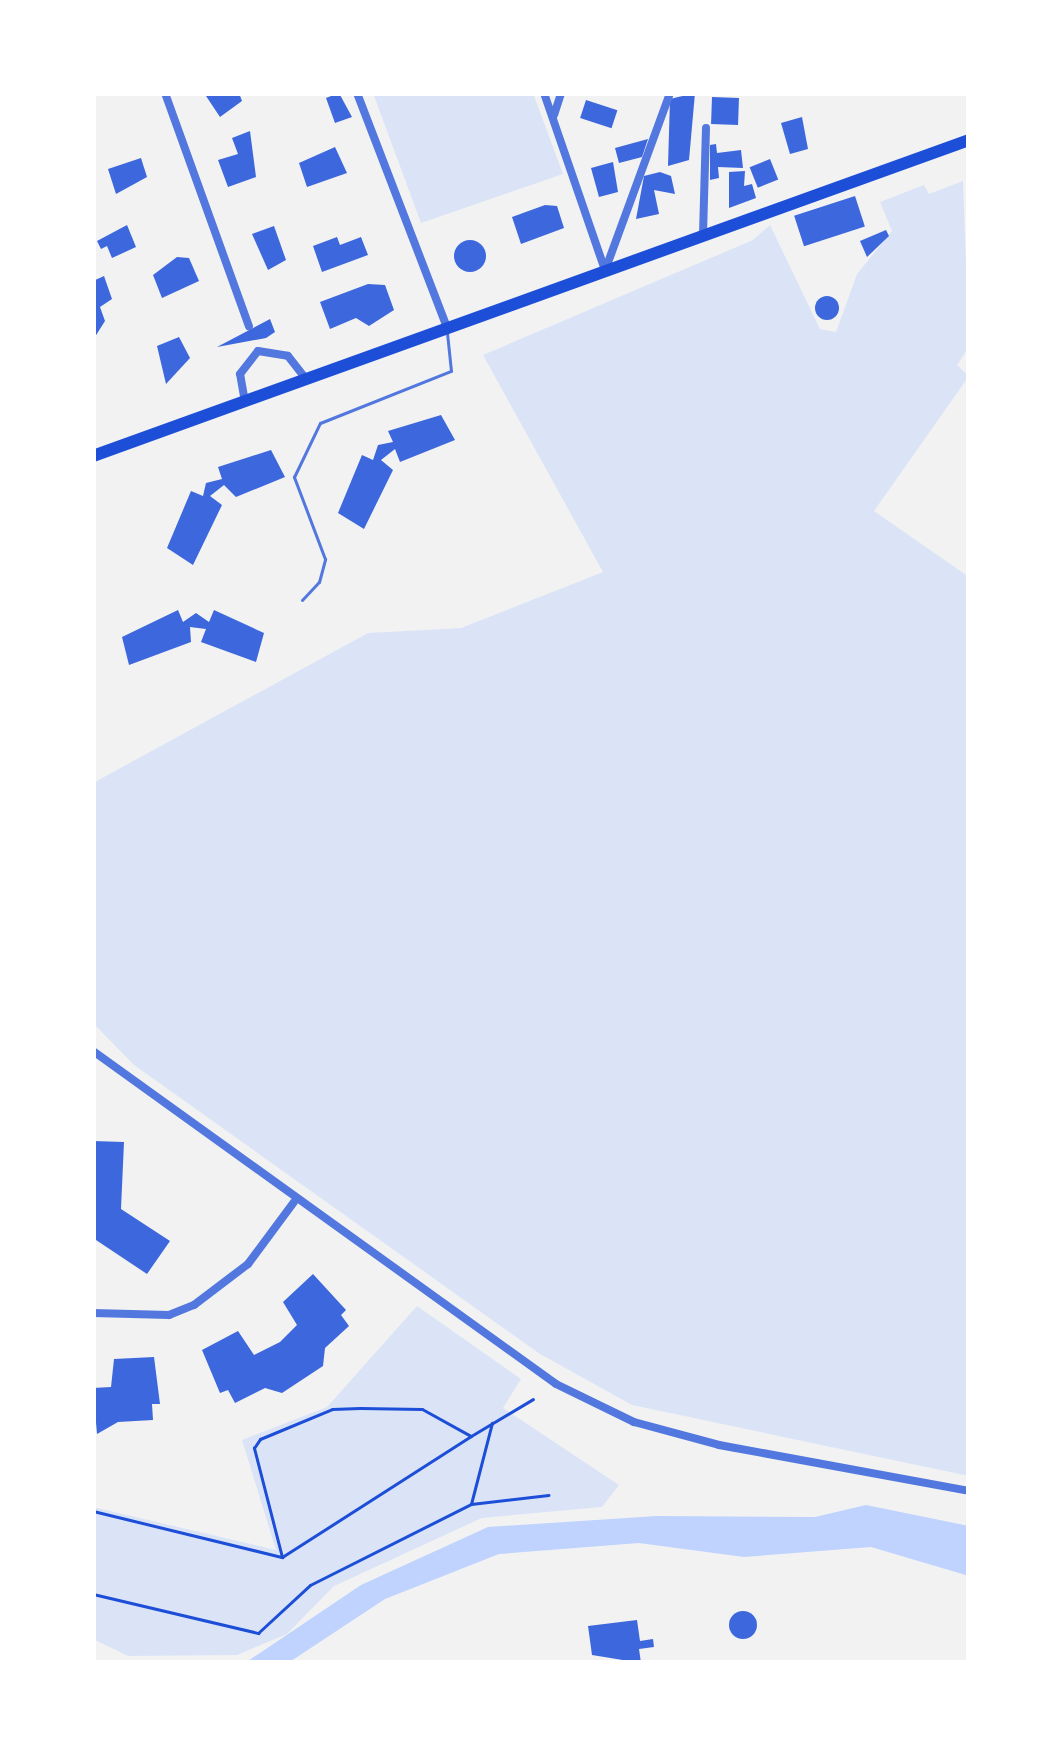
<!DOCTYPE html>
<html>
<head>
<meta charset="utf-8">
<style>
	body { margin:0 }
	#map { position:relative; width:1062px; height:1756px; overflow:hidden; background:#f2f2f2; font-family:Commissioner,sans-serif }
	div>[style] { position:absolute }
	[style*='--x'] { left:calc(var(--x)*1px); top:calc(var(--y)*1px); width:calc(var(--w)*1px); rotate:calc(var(--a)*1deg) }
	.green>* { inset:0; background:#dbe4f7 }
	.water>* { inset:0; background:#bfd3fe }
	.building>* { inset:0; background:#3d67dc; transform-origin:0 0 }
	.round { border-radius:50% }
	.path>* { height:3px; margin:-1.5px; padding:0 1.5px; transform-origin:1.5px; border-radius:1.5px; background:#1d4ed8 }
	.service>* { height:3px; margin:-1.5px; padding:0 1.5px; transform-origin:1.5px; border-radius:1.5px; background:#5277de }
	.minor>* { height:8px; margin:-4px; padding:0 4px; transform-origin:4px; border-radius:4px; background:#5277de }
	.primary>* { height:12px; margin:-6px; padding:0 6px; transform-origin:6px; border-radius:6px; background:#1d4ed8 }
	span { translate:-50% -50%; white-space:nowrap; text-align:center; line-height:1.15; -webkit-text-stroke:10px #fff; paint-order:stroke }
	.frame { position:absolute; inset:0; border:96px solid #fff; pointer-events:none }
</style>
</head>
<body>
<div id="map">
	<div class="green">
		<i style="clip-path:polygon(373px 93px,533px 93px,563px 174px,421px 223px)"></i>
		<i style="clip-path:polygon(963px 181px,969px 347px,957px 365px,969px 376px,874px 511px,969px 577px,969px 1476px,632px 1405px,540px 1354px,134px 1065px,93px 1023px,93px 783px,368px 633px,461px 628px,603px 572px,483px 355px,753px 240px,770px 225px,820px 329px,836px 332px,857px 274px,892px 231px,880px 202px,924px 185px,929px 194px)"></i>
		<i style="clip-path:polygon(417px 1306px,521px 1379px,503px 1408px,619px 1485px,602px 1507px,482px 1518px,334px 1586px,287px 1634px,237px 1655px,128px 1656px,93px 1639px,93px 1507px,276px 1550px,242px 1440px,327px 1407px)"></i>
	</div>
	<div class="water">
		<i style="clip-path:polygon(866px 1505px,969px 1526px,969px 1576px,871px 1547px,744px 1557px,639px 1543px,499px 1554px,385px 1599px,288px 1663px,245px 1663px,361px 1585px,488px 1527px,657px 1516px,815px 1517px)"></i>
	</div>
	<div class="building">
		<i style="clip-path:polygon(239px 93px,242px 101px,220px 117px,206px 96px)"></i>
		<i style="clip-path:polygon(339px 93px,352px 117px,335px 123px,326px 98px)"></i>
		<i style="clip-path:polygon(695px 93px,689px 160px,668px 166px,670px 99px)"></i>
		<i style="left:712px;top:97px;width:27px;height:27px;rotate:2deg"></i>
		<i style="left:586px;top:100px;width:33px;height:19px;rotate:18deg"></i>
		<i style="clip-path:polygon(802px 117px,808px 149px,790px 154px,781px 123px)"></i>
		<i style="clip-path:polygon(250px 131px,256px 177px,228px 187px,218px 160px,238px 154px,232px 138px)"></i>
		<i style="clip-path:polygon(648px 139px,642px 157px,619px 163px,615px 148px)"></i>
		<i style="clip-path:polygon(716px 144px,717px 153px,741px 150px,743px 168px,718px 167px,719px 178px,710px 180px,710px 145px)"></i>
		<i style="clip-path:polygon(335px 147px,347px 173px,307px 187px,299px 163px)"></i>
		<i style="clip-path:polygon(141px 158px,147px 177px,116px 194px,108px 169px)"></i>
		<i style="left:770px;top:159px;width:22px;height:22px;rotate:68deg"></i>
		<i style="clip-path:polygon(613px 162px,618px 192px,599px 197px,591px 168px)"></i>
		<i style="clip-path:polygon(745px 171px,744px 186px,752px 184px,756px 198px,729px 208px,729px 172px)"></i>
		<i style="clip-path:polygon(660px 172px,671px 176px,675px 194px,654px 190px,659px 214px,636px 219px,644px 176px)"></i>
		<i style="left:855px;top:196px;width:32px;height:64px;rotate:72deg"></i>
		<i style="clip-path:polygon(545px 205px,557px 206px,564px 228px,521px 244px,512px 217px)"></i>
		<i style="clip-path:polygon(127px 225px,136px 247px,112px 258px,107px 246px,101px 249px,97px 241px)"></i>
		<i style="clip-path:polygon(274px 226px,286px 260px,268px 270px,252px 234px)"></i>
		<i style="clip-path:polygon(886px 230px,889px 236px,867px 257px,860px 241px)"></i>
		<i style="clip-path:polygon(337px 237px,340px 245px,361px 237px,368px 255px,322px 272px,313px 246px)"></i>
		<i class="round" style="left:454px;top:240px;width:32px;height:32px"></i>
		<i style="clip-path:polygon(177px 257px,189px 258px,199px 281px,162px 298px,153px 275px)"></i>
		<i style="clip-path:polygon(104px 276px,112px 299px,100px 307px,105px 321px,93px 340px,93px 281px)"></i>
		<i style="clip-path:polygon(368px 284px,385px 285px,394px 310px,369px 326px,356px 318px,330px 329px,320px 302px)"></i>
		<i class="round" style="left:815px;top:296px;width:24px;height:24px"></i>
		<i style="clip-path:polygon(270px 319px,275px 332px,266px 338px,217px 347px)"></i>
		<i style="clip-path:polygon(179px 337px,190px 358px,166px 384px,157px 346px)"></i>
		<i style="clip-path:polygon(441px 415px,455px 440px,400px 462px,395px 449px,381px 460px,393px 470px,364px 529px,338px 513px,362px 455px,373px 460px,378px 445px,393px 442px,388px 431px)"></i>
		<i style="clip-path:polygon(271px 450px,285px 477px,236px 497px,224px 485px,210px 496px,222px 505px,193px 565px,167px 548px,191px 491px,203px 496px,206px 483px,222px 479px,218px 467px)"></i>
		<i style="clip-path:polygon(178px 610px,183px 622px,196px 613px,209px 622px,214px 610px,264px 633px,256px 662px,201px 642px,206px 629px,190px 627px,191px 642px,129px 665px,122px 637px)"></i>
		<i style="clip-path:polygon(93px 1141px,124px 1142px,121px 1209px,170px 1241px,147px 1274px,93px 1238px)"></i>
		<i style="clip-path:polygon(313px 1274px,346px 1310px,341px 1315px,349px 1326px,325px 1348px,323px 1366px,282px 1393px,265px 1388px,235px 1403px,228px 1390px,220px 1393px,202px 1350px,238px 1331px,254px 1355px,280px 1342px,297px 1325px,283px 1302px)"></i>
		<i style="clip-path:polygon(154px 1357px,160px 1404px,152px 1404px,153px 1420px,118px 1422px,97px 1434px,93px 1388px,111px 1387px,114px 1359px)"></i>
		<i class="round" style="left:729px;top:1611px;width:28px;height:28px"></i>
		<i style="clip-path:polygon(637px 1620px,640px 1641px,653px 1639px,654px 1647px,639px 1649px,641px 1663px,592px 1655px,588px 1626px)"></i>
	</div>
	<div class="path">
		<i style="--x:471;--y:1504;--w:84;--a:-75.5"></i>
		<i style="--x:93;--y:1511;--w:195;--a:13.7"></i>
		<i style="--x:282;--y:1557;--w:113;--a:-104.4"></i>
		<i style="--x:254;--y:1448;--w:11;--a:-56"></i>
		<i style="--x:260;--y:1439;--w:78;--a:-22.6"></i>
		<i style="--x:332;--y:1409;--w:28;--a:-2"></i>
		<i style="--x:360;--y:1408;--w:62;--a:0.9"></i>
		<i style="--x:422;--y:1409;--w:56;--a:28.9"></i>
		<i style="--x:471;--y:1436;--w:72;--a:-30.8"></i>
		<i style="--x:282;--y:1557;--w:223;--a:-32.6"></i>
		<i style="--x:93;--y:1594;--w:170;--a:13.3"></i>
		<i style="--x:258;--y:1633;--w:71;--a:-42.7"></i>
		<i style="--x:310;--y:1585;--w:180;--a:-26.7"></i>
		<i style="--x:471;--y:1504;--w:78;--a:-6.7"></i>
	</div>
	<div class="service">
		<i style="--x:302;--y:600;--w:25;--a:-47"></i>
		<i style="--x:319;--y:582;--w:24;--a:-75"></i>
		<i style="--x:325;--y:559;--w:88;--a:-110.7"></i>
		<i style="--x:294;--y:477;--w:60;--a:-64.3"></i>
		<i style="--x:320;--y:423;--w:141;--a:-21.7"></i>
		<i style="--x:451;--y:371;--w:39;--a:-96"></i>
	</div>
	<div class="minor">
		<i style="--x:165;--y:93;--w:248;--a:70.2"></i>
		<i style="--x:357;--y:93;--w:252;--a:69"></i>
		<i style="--x:544;--y:93;--w:187;--a:71"></i>
		<i style="--x:554;--y:115;--w:23;--a:-72"></i>
		<i style="--x:703;--y:235;--w:107;--a:-88.4"></i>
		<i style="--x:606;--y:268;--w:186;--a:-69.9"></i>
		<i style="--x:245;--y:402;--w:28;--a:-100"></i>
		<i style="--x:240;--y:374;--w:29;--a:-52"></i>
		<i style="--x:258;--y:351;--w:30;--a:9"></i>
		<i style="--x:288;--y:356;--w:28;--a:52"></i>
		<i style="--x:93;--y:1051;--w:570;--a:35.72"></i>
		<i style="--x:556;--y:1384;--w:87;--a:26"></i>
		<i style="--x:634;--y:1422;--w:88;--a:15.1"></i>
		<i style="--x:719;--y:1445;--w:254;--a:10.4"></i>
		<i style="--x:93;--y:1313;--w:76;--a:1.5"></i>
		<i style="--x:169;--y:1315;--w:27;--a:-22"></i>
		<i style="--x:194;--y:1305;--w:68;--a:-37.2"></i>
		<i style="--x:248;--y:1264;--w:77;--a:-53.4"></i>
	</div>
	<div class="primary">
		<i style="--x:93;--y:456;--w:931;--a:-19.84"></i>
	</div>
	<div class="frame"></div>
</div>
</body>
</html>
